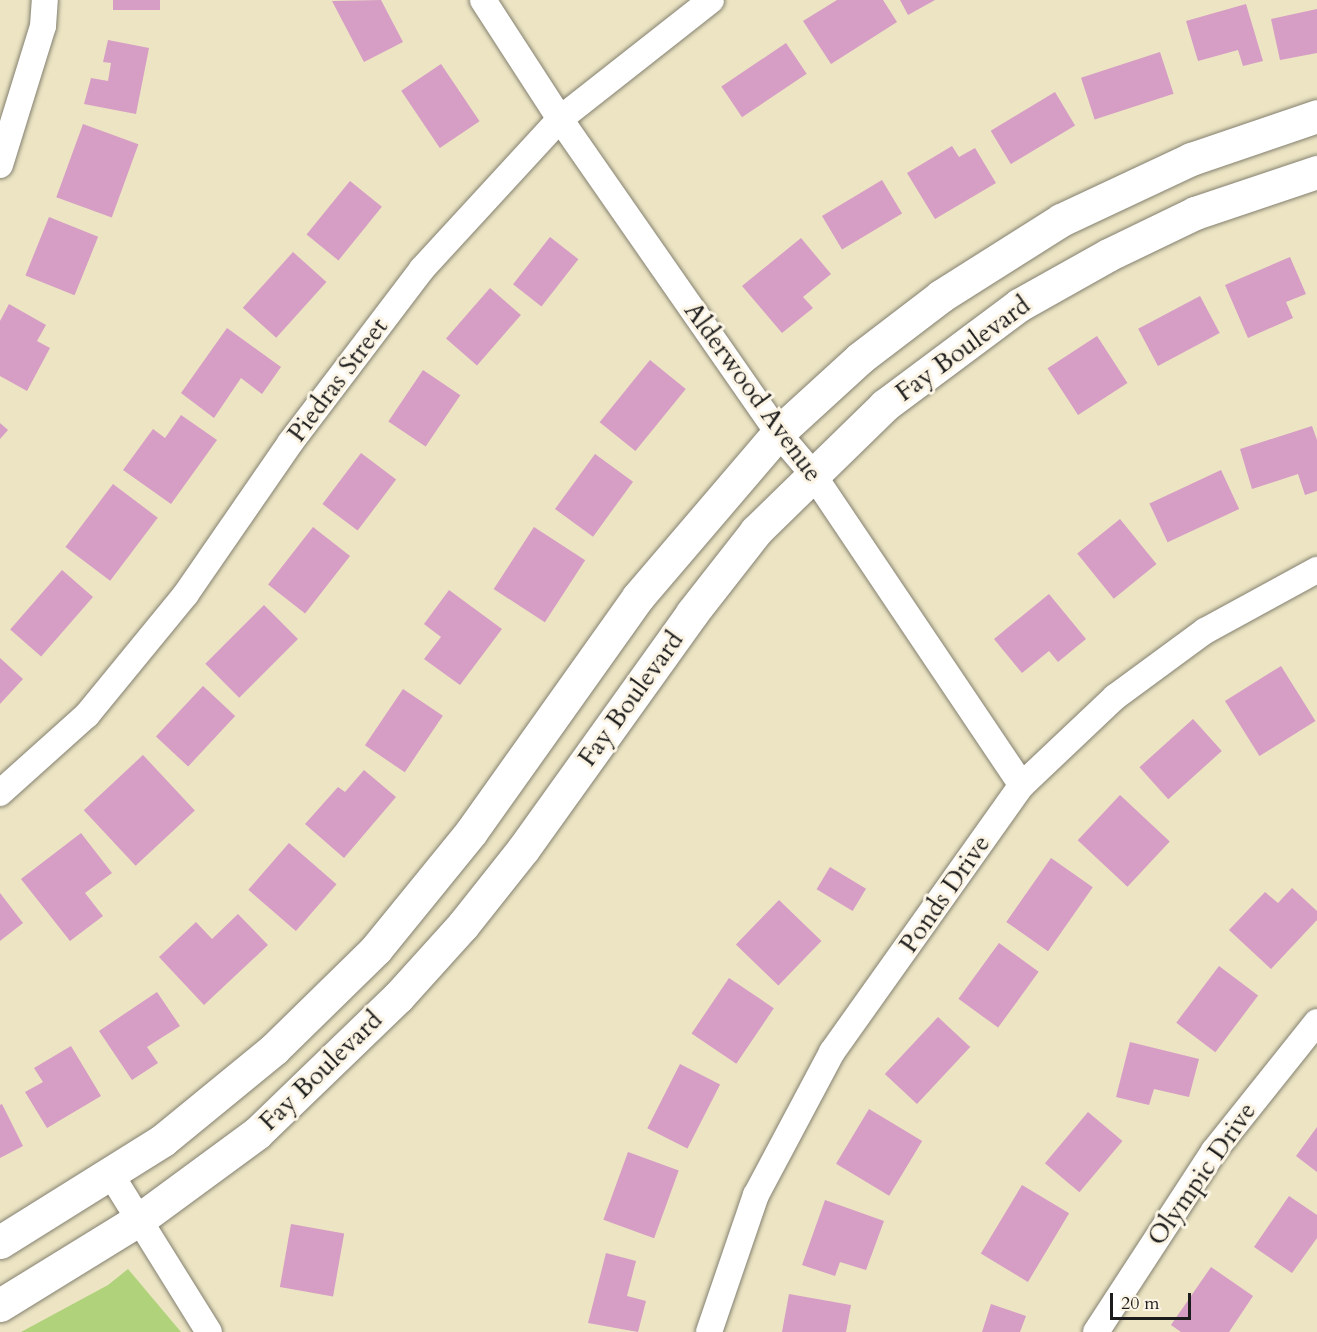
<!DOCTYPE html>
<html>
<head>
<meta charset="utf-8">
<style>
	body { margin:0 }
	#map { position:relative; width:1317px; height:1332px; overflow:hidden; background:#ece4c3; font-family:Cardo,serif }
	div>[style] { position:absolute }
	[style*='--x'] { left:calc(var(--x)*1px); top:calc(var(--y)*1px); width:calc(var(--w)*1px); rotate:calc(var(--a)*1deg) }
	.green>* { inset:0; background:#afd27b }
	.building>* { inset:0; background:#d69dc5; transform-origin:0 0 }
	.roads { filter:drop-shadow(0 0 2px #848070) drop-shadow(0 0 2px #848070) }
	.minor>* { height:26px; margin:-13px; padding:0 13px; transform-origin:13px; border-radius:13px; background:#fff }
	.major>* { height:33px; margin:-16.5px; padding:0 16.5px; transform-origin:16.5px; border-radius:16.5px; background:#fff }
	span { translate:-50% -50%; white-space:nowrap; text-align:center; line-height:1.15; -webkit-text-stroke:6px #fcf5e5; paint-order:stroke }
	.street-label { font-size:26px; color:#1c1c1c }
	.scale { position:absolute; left:1110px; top:1293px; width:81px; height:27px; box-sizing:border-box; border:3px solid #1c1c1c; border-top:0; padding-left:8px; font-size:18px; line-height:21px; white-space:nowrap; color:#1c1c1c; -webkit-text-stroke:4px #fcf5e5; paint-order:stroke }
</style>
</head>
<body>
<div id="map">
	<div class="green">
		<i style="clip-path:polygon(128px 1269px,181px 1332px,21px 1332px,108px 1285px)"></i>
	</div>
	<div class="building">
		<i style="left:113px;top:0;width:47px;height:10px"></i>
		<i style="clip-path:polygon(381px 0,403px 42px,364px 62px,332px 1px)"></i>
		<i style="clip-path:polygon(837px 0,883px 0,897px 22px,831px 64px,803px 21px)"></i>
		<i style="clip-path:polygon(900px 0,935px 0,908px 15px)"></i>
		<i style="clip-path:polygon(1246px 4px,1263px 61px,1243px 66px,1238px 50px,1198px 61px,1186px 21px)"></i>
		<i style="clip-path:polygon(1317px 9px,1317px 53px,1280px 60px,1271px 19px)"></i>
		<i style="clip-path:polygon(108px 40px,149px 48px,136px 114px,84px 104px,91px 78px,108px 81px,111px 63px,103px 62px)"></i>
		<i style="left:786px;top:43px;width:37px;height:78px;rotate:56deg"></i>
		<i style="left:1160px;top:52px;width:44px;height:83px;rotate:72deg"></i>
		<i style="left:441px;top:64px;width:69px;height:48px;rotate:56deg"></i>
		<i style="left:1055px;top:92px;width:39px;height:75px;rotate:59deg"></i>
		<i style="left:83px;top:124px;width:59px;height:78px;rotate:20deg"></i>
		<i style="clip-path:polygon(952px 146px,959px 157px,975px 148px,996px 183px,935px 219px,907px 173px)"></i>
		<i style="left:882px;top:180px;width:39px;height:70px;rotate:59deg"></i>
		<i style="left:350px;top:181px;width:41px;height:69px;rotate:39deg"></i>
		<i style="left:49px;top:217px;width:53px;height:63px;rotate:22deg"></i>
		<i style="left:550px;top:237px;width:36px;height:60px;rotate:38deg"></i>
		<i style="clip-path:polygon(801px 238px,831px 274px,803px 297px,813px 308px,782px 333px,742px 286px)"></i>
		<i style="left:293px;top:252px;width:45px;height:75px;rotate:42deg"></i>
		<i style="clip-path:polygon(1290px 257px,1306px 294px,1286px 302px,1293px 318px,1248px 338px,1225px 285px)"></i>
		<i style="left:490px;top:288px;width:41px;height:67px;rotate:41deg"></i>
		<i style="left:1200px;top:296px;width:42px;height:70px;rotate:62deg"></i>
		<i style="clip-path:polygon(9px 304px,46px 325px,37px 341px,50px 348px,27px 391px,0 376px,0 321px)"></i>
		<i style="clip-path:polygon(227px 328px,281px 367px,262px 394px,241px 378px,214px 418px,181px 393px)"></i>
		<i style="left:1097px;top:336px;width:56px;height:59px;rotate:57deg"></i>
		<i style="left:650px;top:360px;width:46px;height:80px;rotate:39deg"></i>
		<i style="left:423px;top:370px;width:45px;height:62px;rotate:34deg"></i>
		<i style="clip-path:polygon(181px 415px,217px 440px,171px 504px,123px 470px,153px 429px,165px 438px)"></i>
		<i style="clip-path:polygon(0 423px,8px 430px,0 439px)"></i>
		<i style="clip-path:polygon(1312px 426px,1317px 440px,1317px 491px,1305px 495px,1298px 474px,1252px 489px,1240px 449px)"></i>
		<i style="left:361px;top:453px;width:44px;height:64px;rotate:37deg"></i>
		<i style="left:595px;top:454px;width:47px;height:68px;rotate:36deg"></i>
		<i style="left:1221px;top:470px;width:43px;height:79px;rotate:65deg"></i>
		<i style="left:113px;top:484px;width:56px;height:79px;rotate:37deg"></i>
		<i style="left:1120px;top:519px;width:58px;height:55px;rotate:51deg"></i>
		<i style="left:313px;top:527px;width:47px;height:73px;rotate:38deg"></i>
		<i style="left:534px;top:527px;width:61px;height:74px;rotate:33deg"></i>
		<i style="left:62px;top:570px;width:41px;height:79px;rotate:41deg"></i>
		<i style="clip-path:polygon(449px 590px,502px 629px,460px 685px,424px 659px,441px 637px,424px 624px)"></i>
		<i style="clip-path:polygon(1049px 594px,1086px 639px,1058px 662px,1049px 651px,1022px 673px,994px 639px)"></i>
		<i style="left:264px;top:605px;width:48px;height:83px;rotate:45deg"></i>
		<i style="clip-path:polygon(0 658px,23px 679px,0 704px)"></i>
		<i style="left:1281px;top:666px;width:65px;height:66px;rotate:58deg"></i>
		<i style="left:203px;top:686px;width:44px;height:69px;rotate:43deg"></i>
		<i style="left:403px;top:689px;width:48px;height:68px;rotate:34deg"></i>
		<i style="left:1193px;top:719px;width:43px;height:72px;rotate:48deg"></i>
		<i style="left:143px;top:755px;width:76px;height:81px;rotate:47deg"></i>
		<i style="clip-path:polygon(364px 770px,396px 797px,344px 858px,305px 824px,338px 787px,345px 792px)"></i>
		<i style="left:1120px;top:795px;width:68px;height:62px;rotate:43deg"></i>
		<i style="clip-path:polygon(81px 833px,112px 873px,85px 893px,103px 916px,70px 941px,21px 879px)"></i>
		<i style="left:289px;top:843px;width:63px;height:62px;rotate:41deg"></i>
		<i style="left:1051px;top:858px;width:51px;height:78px;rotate:35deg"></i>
		<i style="left:830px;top:867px;width:42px;height:26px;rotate:31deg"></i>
		<i style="clip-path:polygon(1292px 888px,1317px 911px,1317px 920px,1271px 969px,1229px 930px,1265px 892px,1278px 903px)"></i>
		<i style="clip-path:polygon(0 893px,23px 923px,0 941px)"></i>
		<i style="left:779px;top:900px;width:59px;height:62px;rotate:44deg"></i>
		<i style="clip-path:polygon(238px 914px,268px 945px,204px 1005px,159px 957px,196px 922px,212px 939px)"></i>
		<i style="left:999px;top:943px;width:49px;height:69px;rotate:36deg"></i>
		<i style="left:1219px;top:966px;width:49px;height:71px;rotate:37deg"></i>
		<i style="left:729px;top:978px;width:54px;height:67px;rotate:34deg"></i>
		<i style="clip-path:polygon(157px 992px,180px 1026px,147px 1047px,158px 1063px,132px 1080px,99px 1031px)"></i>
		<i style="left:938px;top:1017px;width:44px;height:78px;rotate:43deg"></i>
		<i style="clip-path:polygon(1130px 1042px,1199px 1059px,1189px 1097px,1154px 1089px,1149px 1105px,1116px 1097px)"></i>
		<i style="clip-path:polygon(71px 1046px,101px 1096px,47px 1128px,25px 1092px,43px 1082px,34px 1068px)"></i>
		<i style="left:680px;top:1064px;width:45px;height:72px;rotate:27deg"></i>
		<i style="clip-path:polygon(2px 1104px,23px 1146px,0 1158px,0 1105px)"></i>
		<i style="left:869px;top:1109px;width:62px;height:64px;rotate:31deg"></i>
		<i style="left:1088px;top:1112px;width:45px;height:67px;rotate:40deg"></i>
		<i style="clip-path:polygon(1317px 1127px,1317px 1172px,1296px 1156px)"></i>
		<i style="left:628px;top:1152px;width:54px;height:72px;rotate:20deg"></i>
		<i style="left:1022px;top:1185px;width:55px;height:80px;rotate:31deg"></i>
		<i style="clip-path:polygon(1289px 1196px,1317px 1215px,1317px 1238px,1292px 1273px,1254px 1247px)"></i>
		<i style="clip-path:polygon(825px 1200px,884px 1221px,866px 1270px,840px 1262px,835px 1276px,802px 1265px)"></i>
		<i style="left:291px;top:1224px;width:54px;height:64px;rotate:10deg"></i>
		<i style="clip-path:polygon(606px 1253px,636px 1261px,627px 1296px,646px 1301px,638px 1332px,588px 1323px)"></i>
		<i style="clip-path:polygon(1211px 1267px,1253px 1296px,1229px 1332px,1181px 1332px,1171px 1325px)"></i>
		<i style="clip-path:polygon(789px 1294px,851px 1305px,846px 1332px,782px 1332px)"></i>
		<i style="clip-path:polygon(991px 1304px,1026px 1316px,1020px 1332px,982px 1332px)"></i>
	</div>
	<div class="roads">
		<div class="minor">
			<i style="--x:483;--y:0;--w:142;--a:57.1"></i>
			<i style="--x:560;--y:119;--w:382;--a:55.2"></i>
			<i style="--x:778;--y:433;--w:52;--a:49.6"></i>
			<i style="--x:812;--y:473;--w:376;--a:56.1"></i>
			<i style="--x:0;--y:165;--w:145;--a:-72.8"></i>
			<i style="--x:43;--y:26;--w:26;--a:-86"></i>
			<i style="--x:0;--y:793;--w:117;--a:-41.9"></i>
			<i style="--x:87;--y:715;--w:156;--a:-50.7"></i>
			<i style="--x:186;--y:594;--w:183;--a:-55.4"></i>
			<i style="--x:290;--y:443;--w:218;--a:-52.8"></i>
			<i style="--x:422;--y:269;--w:204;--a:-47.4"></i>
			<i style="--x:560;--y:119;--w:192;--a:-38.2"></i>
			<i style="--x:110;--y:1173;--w:187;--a:58.1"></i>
			<i style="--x:709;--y:1332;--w:145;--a:-71.1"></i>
			<i style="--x:756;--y:1195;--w:162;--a:-62"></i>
			<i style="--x:832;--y:1052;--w:328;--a:-54.6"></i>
			<i style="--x:1022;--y:785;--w:128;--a:-43.4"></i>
			<i style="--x:1115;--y:697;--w:112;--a:-36.3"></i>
			<i style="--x:1205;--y:631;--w:128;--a:-28.6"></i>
			<i style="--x:1096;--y:1332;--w:216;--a:-56.9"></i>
			<i style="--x:1214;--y:1151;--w:165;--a:-51.4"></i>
		</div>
		<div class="major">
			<i style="--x:0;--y:1242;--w:192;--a:-32"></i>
			<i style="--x:163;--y:1140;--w:144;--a:-39.3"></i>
			<i style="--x:274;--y:1049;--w:143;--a:-44.4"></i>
			<i style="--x:376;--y:949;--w:151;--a:-50.9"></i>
			<i style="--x:471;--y:832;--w:288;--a:-54.6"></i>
			<i style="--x:638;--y:597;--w:216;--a:-49.5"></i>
			<i style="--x:778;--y:433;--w:111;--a:-42.4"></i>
			<i style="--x:860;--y:358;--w:102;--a:-37.4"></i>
			<i style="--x:941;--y:296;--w:142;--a:-32.3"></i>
			<i style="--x:1061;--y:220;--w:144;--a:-25.1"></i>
			<i style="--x:1191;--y:159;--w:133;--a:-18.8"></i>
			<i style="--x:0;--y:1305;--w:164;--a:-31.6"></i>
			<i style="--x:140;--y:1219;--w:145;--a:-36.3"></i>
			<i style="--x:257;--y:1133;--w:196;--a:-44"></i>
			<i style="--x:398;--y:997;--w:97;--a:-47.9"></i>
			<i style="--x:463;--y:925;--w:98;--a:-51.6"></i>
			<i style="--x:524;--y:848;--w:289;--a:-54.4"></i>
			<i style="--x:692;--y:613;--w:104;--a:-52"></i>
			<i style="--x:756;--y:531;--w:180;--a:-44.3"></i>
			<i style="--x:885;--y:405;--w:167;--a:-36.7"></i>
			<i style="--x:1019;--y:305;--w:102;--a:-29.3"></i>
			<i style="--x:1108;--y:255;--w:97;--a:-25.8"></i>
			<i style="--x:1195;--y:213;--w:129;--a:-18.6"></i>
		</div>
	</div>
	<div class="street-label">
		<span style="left:963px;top:349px;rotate:-36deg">Fay Boulevard</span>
		<span style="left:338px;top:380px;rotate:-53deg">Piedras Street</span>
		<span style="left:753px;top:392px;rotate:54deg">Alderwood Avenue</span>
		<span style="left:631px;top:699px;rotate:-54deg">Fay Boulevard</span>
		<span style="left:945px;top:894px;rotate:-55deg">Ponds Drive</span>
		<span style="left:321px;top:1071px;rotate:-44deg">Fay Boulevard</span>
		<span style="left:1202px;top:1174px;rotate:-55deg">Olympic Drive</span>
	</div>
	<div class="scale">20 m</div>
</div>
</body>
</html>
